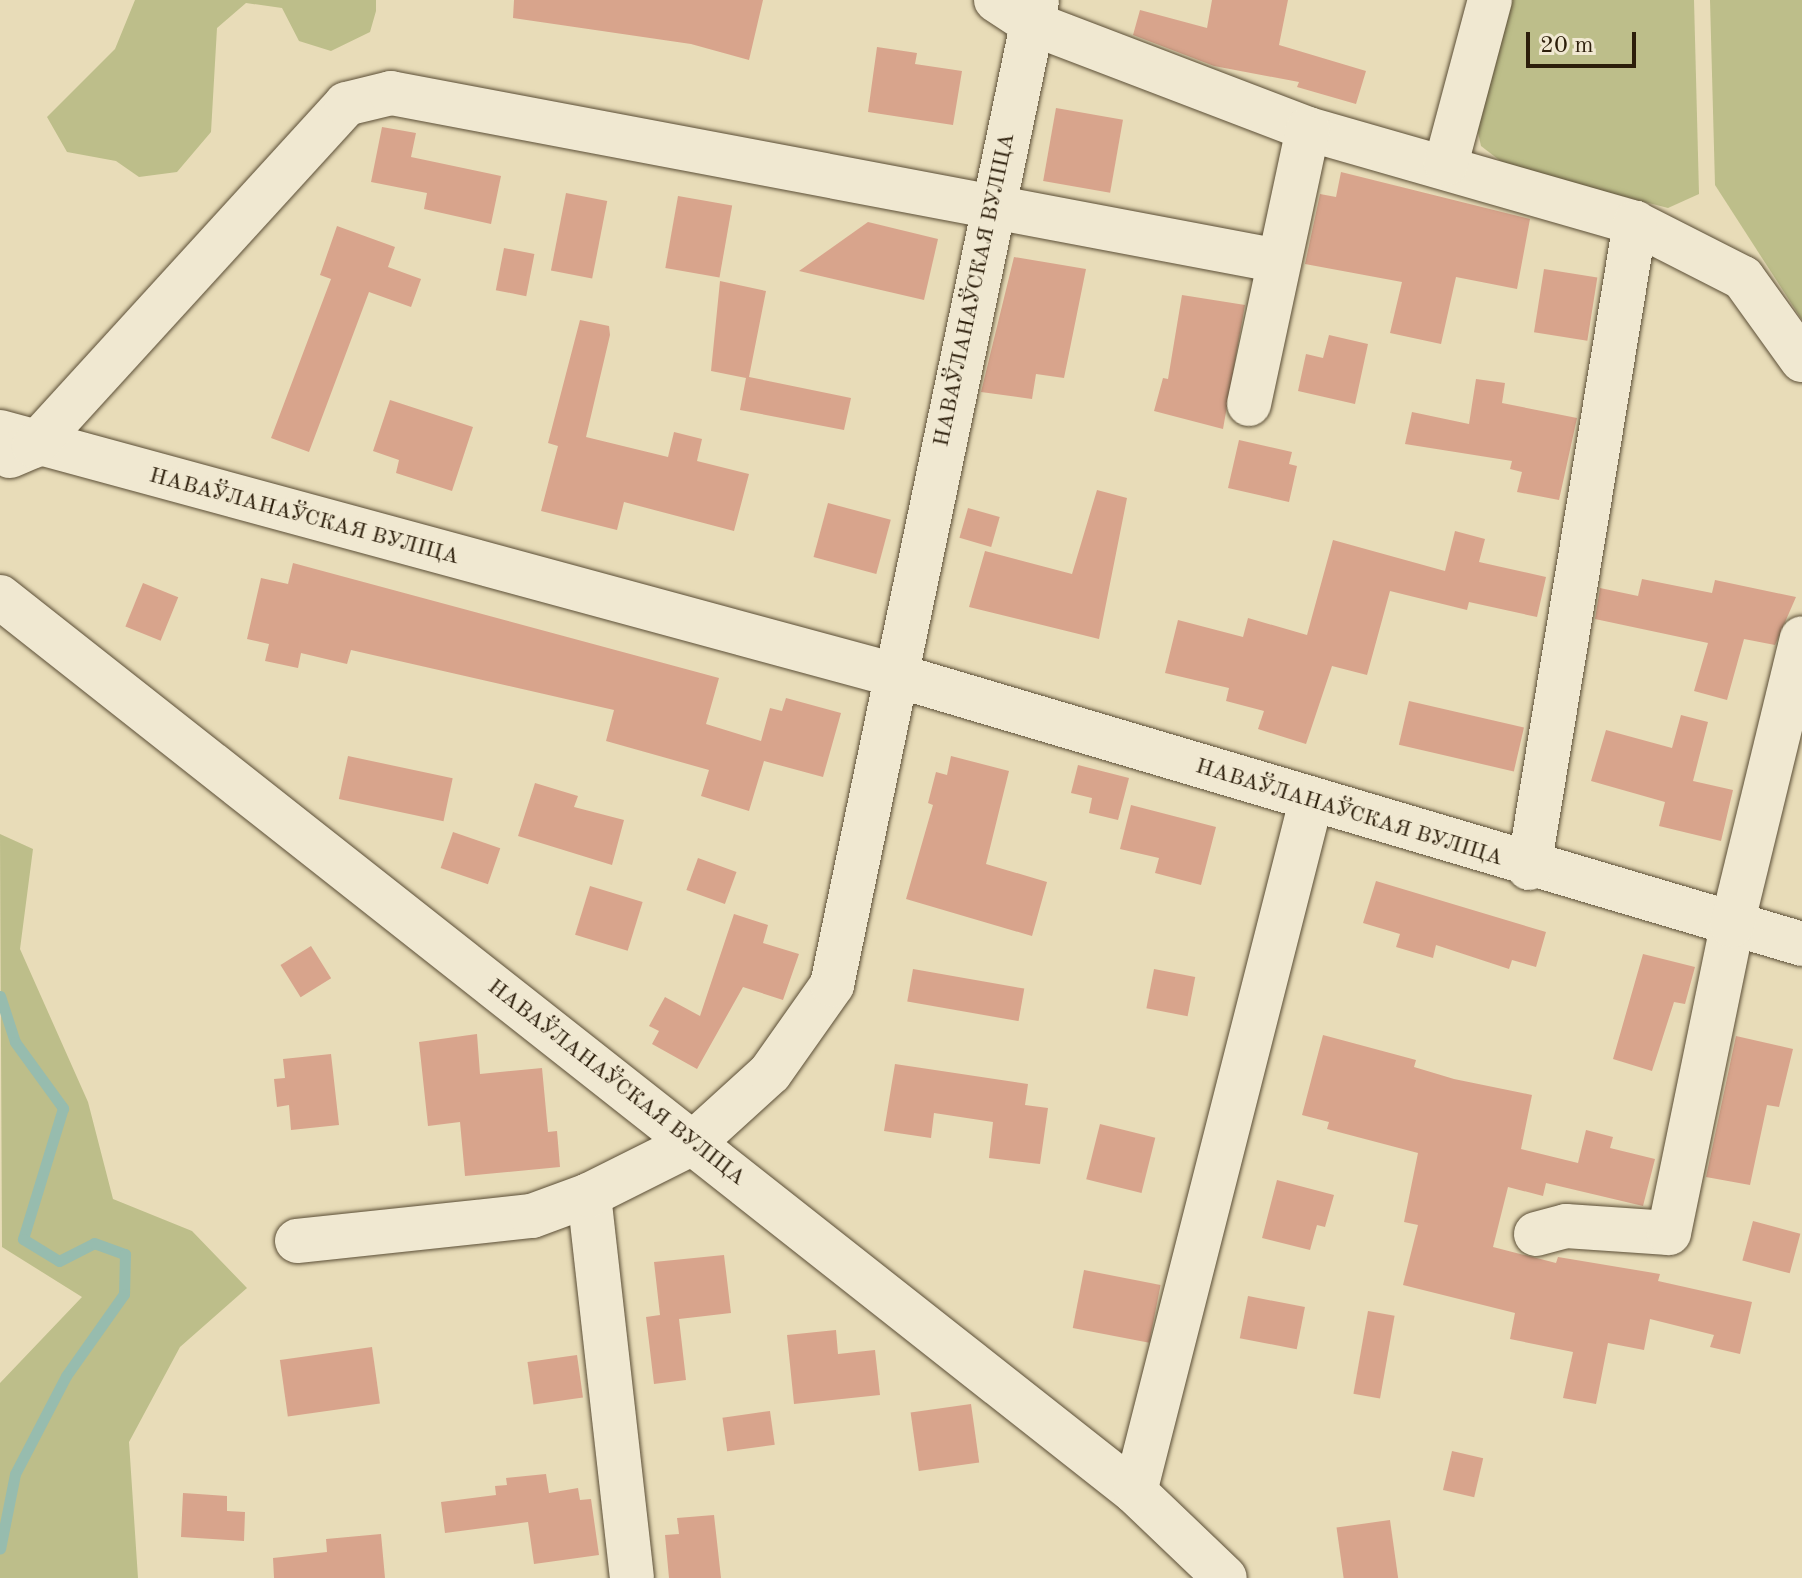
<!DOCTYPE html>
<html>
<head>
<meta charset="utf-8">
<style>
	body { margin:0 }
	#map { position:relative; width:1802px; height:1578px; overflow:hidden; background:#e8dcb8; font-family:"Old Standard TT",serif }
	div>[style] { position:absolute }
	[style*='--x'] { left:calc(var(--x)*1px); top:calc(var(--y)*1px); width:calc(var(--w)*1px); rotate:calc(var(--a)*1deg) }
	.green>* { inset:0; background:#bdbe8a }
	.stream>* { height:11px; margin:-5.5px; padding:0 5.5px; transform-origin:5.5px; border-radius:5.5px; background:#97bcae }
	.building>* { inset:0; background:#d8a48c; transform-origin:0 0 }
	.roads { filter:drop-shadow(0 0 2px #5b4e36) drop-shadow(0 0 2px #5b4e36) }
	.minor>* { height:44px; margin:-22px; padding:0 22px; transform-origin:22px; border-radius:22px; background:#f0e8d1 }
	span { translate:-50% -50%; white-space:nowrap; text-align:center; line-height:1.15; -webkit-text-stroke:6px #f0e8d1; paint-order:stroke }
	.street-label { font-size:22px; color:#2c1e0b }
	.scale { position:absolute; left:1526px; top:32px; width:110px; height:36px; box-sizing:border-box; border:4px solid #2c1e0b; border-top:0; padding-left:10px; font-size:24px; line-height:28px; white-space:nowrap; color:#2c1e0b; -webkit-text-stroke:6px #f0e8d1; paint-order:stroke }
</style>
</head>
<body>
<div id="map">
	<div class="green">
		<i style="clip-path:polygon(135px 0,376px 0,376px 11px,370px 32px,331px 51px,299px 41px,282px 8px,246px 3px,217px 28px,211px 132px,177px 172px,139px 177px,116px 161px,67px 152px,47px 117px,115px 49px)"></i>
		<i style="clip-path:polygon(1505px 0,1694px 0,1699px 194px,1668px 208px,1507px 166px,1481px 146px,1473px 110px)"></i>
		<i style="clip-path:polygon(1710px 0,1802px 0,1802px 320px,1715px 185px)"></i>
		<i style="clip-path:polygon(0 834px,33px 849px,20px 949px,88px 1102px,113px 1199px,192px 1231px,247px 1288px,180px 1347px,129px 1442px,138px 1578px,0 1578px,0 1383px,82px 1297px,2px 1247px)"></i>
	</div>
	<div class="stream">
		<i style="--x:0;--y:996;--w:48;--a:71.9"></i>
		<i style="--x:15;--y:1042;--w:82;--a:54"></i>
		<i style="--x:63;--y:1108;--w:137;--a:107"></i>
		<i style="--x:23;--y:1239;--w:42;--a:31.4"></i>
		<i style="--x:59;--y:1261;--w:39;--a:-27"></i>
		<i style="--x:94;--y:1243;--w:33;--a:20"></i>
		<i style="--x:125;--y:1254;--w:40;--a:91.4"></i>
		<i style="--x:124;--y:1294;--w:100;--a:125.3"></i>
		<i style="--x:66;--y:1376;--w:110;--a:117.5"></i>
		<i style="--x:15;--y:1474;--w:76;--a:101.3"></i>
	</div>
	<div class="building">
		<i style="clip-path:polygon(514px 0,763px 0,749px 60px,691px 44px,513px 18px)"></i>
		<i style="clip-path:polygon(1212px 0,1288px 0,1279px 45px,1366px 71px,1356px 104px,1297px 87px,1299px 82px,1214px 66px,1133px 35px,1140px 10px,1207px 28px)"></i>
		<i style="clip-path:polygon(877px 47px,917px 53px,915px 64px,962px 71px,953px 125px,868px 112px)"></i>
		<i style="left:1056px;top:108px;width:68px;height:74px;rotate:10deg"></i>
		<i style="clip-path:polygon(382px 127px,416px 133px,411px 157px,501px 176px,491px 224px,424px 209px,427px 193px,371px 182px)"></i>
		<i style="clip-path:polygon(1341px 172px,1530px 219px,1517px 289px,1456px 277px,1441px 344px,1390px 333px,1402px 282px,1305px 264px,1320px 194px,1336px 197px)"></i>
		<i style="left:566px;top:193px;width:42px;height:79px;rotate:11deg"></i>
		<i style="left:678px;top:196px;width:55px;height:73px;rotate:10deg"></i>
		<i style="clip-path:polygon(868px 222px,938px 239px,924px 300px,799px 271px)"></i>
		<i style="clip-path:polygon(337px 226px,395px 247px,388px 267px,421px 279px,411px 307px,369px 292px,309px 452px,271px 438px,331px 279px,320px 275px)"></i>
		<i style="left:504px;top:248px;width:31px;height:43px;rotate:11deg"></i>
		<i style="clip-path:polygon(1014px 257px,1086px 269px,1064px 378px,1036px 374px,1032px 399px,981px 392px)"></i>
		<i style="left:1544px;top:269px;width:54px;height:64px;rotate:9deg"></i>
		<i style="clip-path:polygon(720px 281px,766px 291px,749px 377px,851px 398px,844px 430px,740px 410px,746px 378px,711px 371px)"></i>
		<i style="clip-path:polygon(1182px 295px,1245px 305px,1223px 429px,1154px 411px,1163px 378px,1168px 379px)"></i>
		<i style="clip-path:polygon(580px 320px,609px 326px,610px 335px,586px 437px,668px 457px,674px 432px,702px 439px,697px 461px,749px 474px,734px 531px,624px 502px,617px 530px,541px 511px,558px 446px,548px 443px)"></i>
		<i style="clip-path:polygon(1329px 335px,1368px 344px,1355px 404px,1298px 391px,1306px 354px,1323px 358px)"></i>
		<i style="clip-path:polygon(1476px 379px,1505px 383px,1502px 403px,1577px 418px,1559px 500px,1517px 492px,1522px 472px,1510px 469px,1512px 461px,1405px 444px,1412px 412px,1469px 424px)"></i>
		<i style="clip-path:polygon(390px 400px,473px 427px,452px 491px,396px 473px,399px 460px,373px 451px)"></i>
		<i style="clip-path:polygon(1239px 440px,1292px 452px,1289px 464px,1297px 466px,1289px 502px,1228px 488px)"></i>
		<i style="clip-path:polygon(1097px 490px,1127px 498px,1099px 639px,969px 607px,985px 551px,1072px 574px)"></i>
		<i style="left:828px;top:503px;width:65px;height:56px;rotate:15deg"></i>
		<i style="left:968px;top:508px;width:33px;height:31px;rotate:16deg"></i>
		<i style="clip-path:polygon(1455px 531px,1485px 539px,1479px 562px,1546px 577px,1537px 617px,1469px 602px,1467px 610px,1390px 591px,1367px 675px,1332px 666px,1306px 744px,1258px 729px,1264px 711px,1226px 701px,1229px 688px,1165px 673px,1178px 620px,1243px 637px,1248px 618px,1307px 635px,1333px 540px,1445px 571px)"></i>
		<i style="clip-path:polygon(293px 563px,719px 678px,706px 724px,761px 741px,770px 708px,782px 711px,786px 698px,841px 713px,823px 777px,764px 761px,749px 811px,701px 796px,709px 770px,606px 741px,614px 710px,351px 650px,347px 664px,301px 653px,298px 668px,265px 661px,269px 644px,247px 639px,261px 578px,288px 584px)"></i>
		<i style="clip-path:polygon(1642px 579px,1712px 593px,1715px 580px,1796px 597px,1775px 645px,1744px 639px,1727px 700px,1694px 691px,1708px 643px,1595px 619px,1600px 588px,1638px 596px)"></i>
		<i style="left:143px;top:583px;width:38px;height:47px;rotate:22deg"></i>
		<i style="left:1409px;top:701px;width:118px;height:45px;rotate:13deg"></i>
		<i style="clip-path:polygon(1681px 715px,1708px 722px,1693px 781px,1733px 790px,1721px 841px,1659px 826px,1665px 802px,1591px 781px,1606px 730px,1672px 748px)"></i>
		<i style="left:348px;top:756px;width:107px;height:44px;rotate:12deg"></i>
		<i style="clip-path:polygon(951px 756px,1009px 771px,986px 864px,1047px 882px,1032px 936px,906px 899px,933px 805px,928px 803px,936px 772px,947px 775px)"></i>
		<i style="clip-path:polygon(1078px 765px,1129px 778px,1118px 820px,1089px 813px,1092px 798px,1071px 793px)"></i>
		<i style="clip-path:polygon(535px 783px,578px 796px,574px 807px,624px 820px,612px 865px,518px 836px)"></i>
		<i style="clip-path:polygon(1131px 805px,1216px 827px,1201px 885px,1155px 873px,1159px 858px,1120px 849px)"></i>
		<i style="left:453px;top:832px;width:50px;height:38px;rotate:19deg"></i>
		<i style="left:698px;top:858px;width:41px;height:34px;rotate:20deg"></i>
		<i style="clip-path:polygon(1376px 881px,1546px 932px,1536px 967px,1512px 960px,1509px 969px,1436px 945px,1433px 958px,1396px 947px,1400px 934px,1363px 923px)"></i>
		<i style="left:590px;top:886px;width:55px;height:51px;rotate:17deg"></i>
		<i style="clip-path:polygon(734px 914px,768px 925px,763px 943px,799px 954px,783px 1000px,743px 987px,697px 1069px,652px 1044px,659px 1031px,649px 1026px,665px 997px,700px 1016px)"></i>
		<i style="left:311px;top:946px;width:38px;height:36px;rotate:58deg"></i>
		<i style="clip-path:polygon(1643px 954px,1695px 967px,1685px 1004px,1674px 1002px,1652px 1071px,1613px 1059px)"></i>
		<i style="left:913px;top:969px;width:113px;height:33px;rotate:10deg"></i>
		<i style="left:1154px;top:969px;width:42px;height:40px;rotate:11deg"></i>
		<i style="clip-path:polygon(477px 1034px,480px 1074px,542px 1068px,548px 1132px,557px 1131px,560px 1167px,465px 1176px,460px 1122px,428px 1126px,419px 1042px)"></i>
		<i style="clip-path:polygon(1323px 1035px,1416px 1060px,1414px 1067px,1454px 1079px,1532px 1095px,1521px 1149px,1578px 1163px,1586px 1130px,1613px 1137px,1610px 1148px,1655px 1159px,1643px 1206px,1546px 1183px,1543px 1196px,1508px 1187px,1493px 1247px,1556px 1263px,1558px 1257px,1660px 1274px,1658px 1281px,1752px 1302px,1740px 1354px,1710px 1347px,1714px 1335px,1650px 1319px,1644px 1350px,1608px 1343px,1596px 1404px,1563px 1398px,1573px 1352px,1510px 1339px,1515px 1313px,1403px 1285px,1418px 1225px,1404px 1222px,1418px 1153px,1327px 1129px,1329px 1122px,1302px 1115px)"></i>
		<i style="clip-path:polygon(1736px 1036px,1793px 1049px,1779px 1107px,1767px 1105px,1750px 1185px,1706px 1177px)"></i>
		<i style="clip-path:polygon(331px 1054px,339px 1125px,291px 1130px,289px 1105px,277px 1107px,274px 1079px,285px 1078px,283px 1059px)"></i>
		<i style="clip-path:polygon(895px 1064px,1028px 1084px,1025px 1105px,1048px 1108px,1040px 1164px,989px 1158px,993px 1122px,934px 1113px,931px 1138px,884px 1131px)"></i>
		<i style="left:1100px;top:1124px;width:57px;height:57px;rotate:14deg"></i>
		<i style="clip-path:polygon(1277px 1180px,1334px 1195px,1325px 1227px,1317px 1225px,1310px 1250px,1262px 1238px)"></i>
		<i style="left:1753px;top:1221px;width:49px;height:41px;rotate:15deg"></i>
		<i style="clip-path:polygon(724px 1255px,731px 1313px,679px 1319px,686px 1380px,654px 1384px,646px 1317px,660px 1315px,654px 1262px)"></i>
		<i style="left:1084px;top:1270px;width:78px;height:59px;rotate:11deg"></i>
		<i style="left:1248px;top:1296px;width:58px;height:43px;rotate:11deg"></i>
		<i style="left:1368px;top:1311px;width:27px;height:84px;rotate:10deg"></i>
		<i style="clip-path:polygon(836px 1330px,838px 1354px,875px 1350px,880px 1395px,794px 1404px,787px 1335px)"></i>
		<i style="left:372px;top:1347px;width:57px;height:93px;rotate:82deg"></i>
		<i style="left:577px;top:1355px;width:43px;height:50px;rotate:82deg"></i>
		<i style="left:971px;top:1404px;width:59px;height:61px;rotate:82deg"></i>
		<i style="left:770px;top:1411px;width:34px;height:48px;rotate:82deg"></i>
		<i style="left:1452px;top:1451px;width:32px;height:40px;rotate:13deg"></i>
		<i style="clip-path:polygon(546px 1474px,549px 1493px,578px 1488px,580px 1500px,591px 1499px,599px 1555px,534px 1564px,528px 1522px,445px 1533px,441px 1502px,496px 1495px,495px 1486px,507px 1485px,506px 1478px)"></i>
		<i style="clip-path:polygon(183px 1493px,227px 1496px,227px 1511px,245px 1512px,244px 1541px,181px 1537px)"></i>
		<i style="clip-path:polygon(714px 1515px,721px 1578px,669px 1578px,665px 1535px,679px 1534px,677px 1518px)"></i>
		<i style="left:1390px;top:1520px;width:59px;height:54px;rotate:82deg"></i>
		<i style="clip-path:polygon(381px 1534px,385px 1578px,274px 1578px,273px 1558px,327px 1552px,326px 1539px)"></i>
	</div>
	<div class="roads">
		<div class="minor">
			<i style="--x:996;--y:0;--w:42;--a:33.3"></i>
			<i style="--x:1031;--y:23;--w:297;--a:20.9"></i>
			<i style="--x:1308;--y:129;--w:340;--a:16"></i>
			<i style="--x:1635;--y:223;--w:121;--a:27"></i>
			<i style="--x:1743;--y:278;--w:101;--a:54.3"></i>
			<i style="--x:1446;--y:164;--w:170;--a:-75"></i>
			<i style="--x:1249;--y:404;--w:281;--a:-77.9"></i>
			<i style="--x:0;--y:432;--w:931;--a:15.2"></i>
			<i style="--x:898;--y:676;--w:943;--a:16.51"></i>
			<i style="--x:10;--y:456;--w:26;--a:-23"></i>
			<i style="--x:34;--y:446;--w:463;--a:-47.6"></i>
			<i style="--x:346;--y:104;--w:46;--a:-13.7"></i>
			<i style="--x:391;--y:93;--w:904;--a:10.71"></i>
			<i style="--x:0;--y:597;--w:1445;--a:38.26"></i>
			<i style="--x:1135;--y:1492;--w:124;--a:43.7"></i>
			<i style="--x:1529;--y:868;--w:654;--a:-80.67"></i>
			<i style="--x:589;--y:1195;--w:385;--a:83.6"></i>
			<i style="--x:1536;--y:1234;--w:31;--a:-15"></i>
			<i style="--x:1566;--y:1226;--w:103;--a:3.9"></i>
			<i style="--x:1669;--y:1233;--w:314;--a:-78.4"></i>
			<i style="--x:1732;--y:925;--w:295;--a:-76.3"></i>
			<i style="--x:297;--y:1241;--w:236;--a:-6.1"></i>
			<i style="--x:532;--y:1216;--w:61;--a:-20.2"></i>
			<i style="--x:589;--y:1195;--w:116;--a:-26.6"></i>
			<i style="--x:693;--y:1143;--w:104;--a:-42.3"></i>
			<i style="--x:770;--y:1073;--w:108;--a:-54.8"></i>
			<i style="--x:832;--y:985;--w:1006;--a:-78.24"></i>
			<i style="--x:1135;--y:1492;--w:713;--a:-75.71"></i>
		</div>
	</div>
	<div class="street-label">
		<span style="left:975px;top:290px;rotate:-78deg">НАВАЎЛАНАЎСКАЯ ВУЛІЦА</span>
		<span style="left:304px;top:517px;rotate:15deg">НАВАЎЛАНАЎСКАЯ ВУЛІЦА</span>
		<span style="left:1349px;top:813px;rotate:17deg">НАВАЎЛАНАЎСКАЯ ВУЛІЦА</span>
		<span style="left:616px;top:1083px;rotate:38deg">НАВАЎЛАНАЎСКАЯ ВУЛІЦА</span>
	</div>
	<div class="scale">20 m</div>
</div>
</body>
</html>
